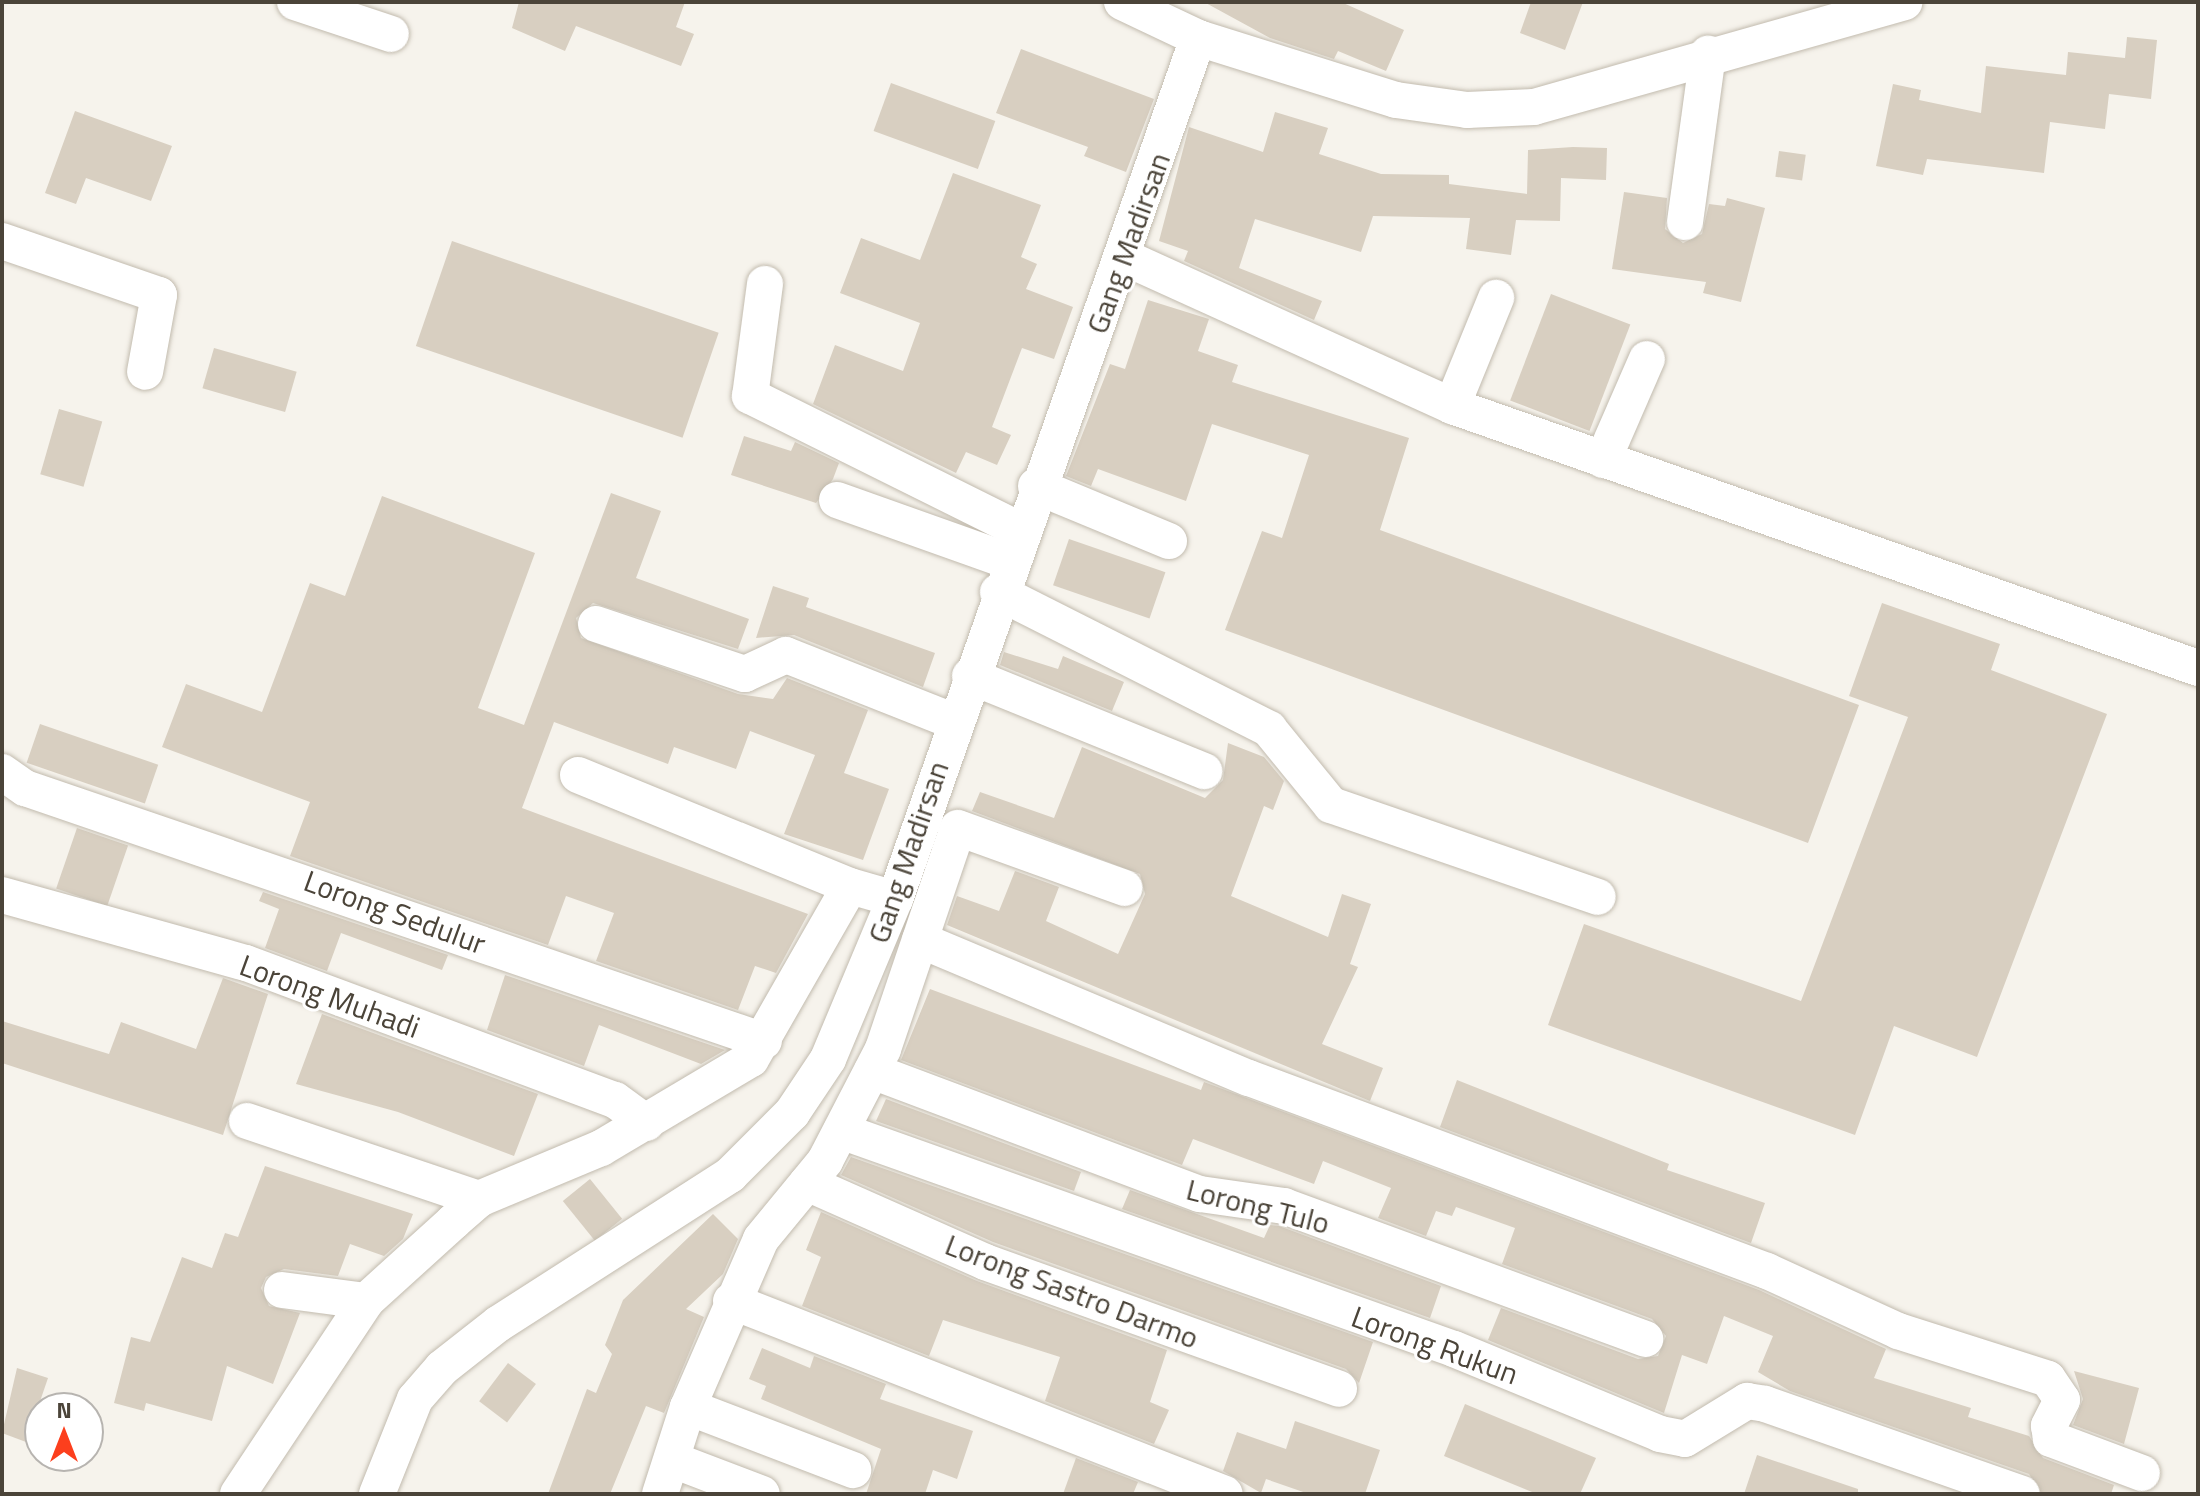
<!DOCTYPE html>
<html>
<head>
<meta charset="utf-8">
<style>
	body { margin:0 }
	#map { position:relative; width:2200px; height:1496px; overflow:hidden; background:#f6f3ec; font-family:"Titillium Web",sans-serif }
	div>[style] { position:absolute }
	[style*='--x'] { left:calc(var(--x)*1px); top:calc(var(--y)*1px); width:calc(var(--w)*1px); rotate:calc(var(--a)*1deg) }
	.building>* { inset:0; background:#d8cfc1; transform-origin:0 0 }
	.roads { filter:drop-shadow(0 0 2px #c2bbae) drop-shadow(0 0 2px #c2bbae) }
	.minor>* { height:36px; margin:-18px; padding:0 18px; transform-origin:18px; border-radius:18px; background:#fff }
	span { translate:-50% -50%; white-space:nowrap; text-align:center; line-height:1.15; -webkit-text-stroke:6px #fff; paint-order:stroke }
	.street-label { font-size:30px; color:#4b4439 }
	.frame { position:absolute; inset:0; border:4px solid #4b4439; pointer-events:none }
	.north { position:absolute; left:24px; top:1392px; width:80px; height:80px; box-sizing:border-box; background:#fff; border:2px solid #b7b4b0; border-radius:50%; rotate:0deg; font-size:22px; font-weight:700; line-height:32px; text-align:center; color:#4b4439 }
	.north::after { content:''; display:block; margin:auto; width:28px; height:36px; background:#fc3f1d; clip-path:polygon(50% 0,100% 100%,50% 72%,0 100%) }
</style>
</head>
<body>
<div id="map">
	<div class="building">
		<i style="clip-path:polygon(519px 2px,685px 2px,676px 27px,694px 34px,681px 66px,576px 26px,565px 51px,512px 28px)"></i>
		<i style="clip-path:polygon(1204px 2px,1341px 2px,1404px 30px,1386px 71px,1338px 51px,1334px 59px,1270px 38px)"></i>
		<i style="clip-path:polygon(1531px 2px,1583px 2px,1565px 50px,1520px 33px)"></i>
		<i style="clip-path:polygon(2127px 37px,2157px 40px,2151px 99px,2109px 94px,2105px 129px,2050px 122px,2044px 173px,1927px 159px,1923px 175px,1876px 166px,1893px 84px,1921px 90px,1919px 100px,1981px 113px,1986px 66px,2066px 75px,2068px 52px,2125px 58px)"></i>
		<i style="clip-path:polygon(1021px 49px,1154px 99px,1126px 172px,1084px 156px,1088px 147px,996px 113px)"></i>
		<i style="left:891px;top:83px;width:111px;height:51px;rotate:20deg"></i>
		<i style="clip-path:polygon(75px 111px,172px 146px,151px 201px,86px 178px,76px 204px,45px 193px)"></i>
		<i style="clip-path:polygon(1275px 112px,1328px 128px,1319px 154px,1381px 174px,1449px 175px,1449px 184px,1527px 194px,1528px 150px,1573px 147px,1607px 148px,1606px 180px,1561px 178px,1560px 221px,1516px 220px,1511px 255px,1466px 249px,1470px 218px,1373px 216px,1361px 252px,1255px 219px,1239px 268px,1322px 301px,1314px 320px,1184px 261px,1188px 251px,1159px 241px,1189px 127px,1263px 152px)"></i>
		<i style="left:1779px;top:151px;width:27px;height:26px;rotate:8deg"></i>
		<i style="clip-path:polygon(953px 173px,1041px 205px,1021px 257px,1037px 264px,1026px 289px,1073px 307px,1054px 359px,1022px 348px,992px 427px,1011px 435px,997px 465px,966px 452px,956px 473px,813px 404px,835px 345px,903px 371px,920px 323px,840px 293px,861px 238px,920px 260px)"></i>
		<i style="clip-path:polygon(1624px 192px,1667px 198px,1665px 229px,1683px 243px,1702px 234px,1709px 204px,1725px 206px,1727px 198px,1765px 208px,1741px 302px,1703px 293px,1706px 282px,1612px 269px)"></i>
		<i style="left:452px;top:241px;width:282px;height:111px;rotate:19deg"></i>
		<i style="left:1551px;top:294px;width:85px;height:114px;rotate:21deg"></i>
		<i style="clip-path:polygon(1148px 300px,1209px 319px,1198px 351px,1238px 365px,1232px 382px,1409px 438px,1380px 530px,1859px 705px,1808px 843px,1225px 630px,1262px 531px,1282px 538px,1309px 455px,1212px 424px,1186px 501px,1098px 469px,1091px 486px,1066px 476px,1110px 364px,1125px 369px)"></i>
		<i style="left:214px;top:348px;width:86px;height:42px;rotate:16deg"></i>
		<i style="left:59px;top:409px;width:45px;height:68px;rotate:16deg"></i>
		<i style="clip-path:polygon(744px 436px,791px 451px,795px 442px,839px 463px,833px 479px,816px 503px,731px 475px)"></i>
		<i style="clip-path:polygon(611px 493px,661px 511px,636px 578px,749px 619px,738px 649px,593px 603px,576px 618px,581px 638px,738px 694px,773px 699px,787px 678px,868px 710px,844px 773px,889px 789px,863px 860px,784px 834px,815px 755px,750px 731px,736px 769px,674px 747px,668px 764px,554px 722px,522px 808px,808px 914px,776px 973px,755px 966px,738px 1010px,596px 961px,614px 913px,566px 896px,548px 945px,290px 856px,310px 802px,162px 747px,186px 684px,262px 712px,310px 583px,345px 596px,382px 496px,535px 553px,478px 708px,524px 725px)"></i>
		<i style="left:1069px;top:539px;width:102px;height:49px;rotate:19deg"></i>
		<i style="clip-path:polygon(773px 586px,809px 598px,806px 607px,935px 653px,923px 687px,794px 635px,756px 638px)"></i>
		<i style="clip-path:polygon(1882px 603px,2000px 644px,1991px 670px,2107px 714px,1977px 1057px,1894px 1026px,1855px 1135px,1548px 1025px,1584px 924px,1801px 1001px,1908px 717px,1849px 696px)"></i>
		<i style="clip-path:polygon(1004px 652px,1058px 669px,1063px 656px,1124px 682px,1112px 711px,1000px 665px)"></i>
		<i style="left:40px;top:724px;width:125px;height:41px;rotate:19deg"></i>
		<i style="clip-path:polygon(1228px 743px,1264px 757px,1284px 781px,1273px 810px,1264px 806px,1231px 896px,1328px 937px,1342px 894px,1371px 904px,1350px 964px,1358px 967px,1322px 1044px,1383px 1068px,1370px 1101px,947px 925px,957px 896px,999px 911px,1015px 871px,1059px 887px,1046px 921px,1118px 954px,1145px 894px,1140px 874px,972px 811px,980px 792px,1054px 818px,1082px 747px,1205px 798px,1223px 780px)"></i>
		<i style="left:77px;top:828px;width:54px;height:64px;rotate:19deg"></i>
		<i style="clip-path:polygon(263px 892px,448px 955px,442px 970px,341px 933px,327px 971px,265px 948px,279px 909px,259px 901px)"></i>
		<i style="clip-path:polygon(505px 975px,725px 1050px,701px 1064px,599px 1025px,584px 1066px,487px 1030px)"></i>
		<i style="clip-path:polygon(223px 978px,268px 994px,223px 1135px,2px 1063px,2px 1021px,109px 1054px,121px 1022px,196px 1049px)"></i>
		<i style="clip-path:polygon(930px 989px,1201px 1090px,1204px 1082px,1759px 1290px,1886px 1349px,1874px 1378px,1971px 1408px,1968px 1417px,2029px 1436px,2043px 1458px,2114px 1485px,2111px 1494px,2042px 1494px,2029px 1474px,1790px 1391px,1758px 1372px,1773px 1336px,1724px 1316px,1707px 1364px,1682px 1355px,1664px 1413px,1488px 1340px,1501px 1308px,1638px 1359px,1658px 1356px,1666px 1336px,1652px 1319px,1502px 1264px,1515px 1228px,1456px 1207px,1452px 1216px,1436px 1211px,1426px 1236px,1378px 1218px,1391px 1188px,1323px 1161px,1314px 1184px,1193px 1139px,1182px 1165px,901px 1060px)"></i>
		<i style="clip-path:polygon(322px 1014px,538px 1094px,514px 1156px,398px 1112px,296px 1084px)"></i>
		<i style="clip-path:polygon(1457px 1080px,1669px 1164px,1667px 1170px,1765px 1203px,1751px 1243px,1440px 1127px)"></i>
		<i style="clip-path:polygon(886px 1099px,1081px 1172px,1074px 1191px,876px 1121px)"></i>
		<i style="clip-path:polygon(851px 1157px,1373px 1342px,1359px 1383px,1346px 1369px,993px 1242px,841px 1175px)"></i>
		<i style="clip-path:polygon(265px 1166px,413px 1214px,403px 1239px,384px 1256px,350px 1244px,338px 1276px,284px 1269px,266px 1277px,261px 1288px,269px 1306px,300px 1313px,273px 1384px,227px 1366px,212px 1421px,146px 1403px,144px 1411px,114px 1403px,131px 1337px,150px 1342px,182px 1257px,212px 1268px,225px 1233px,238px 1237px)"></i>
		<i style="left:590px;top:1179px;width:51px;height:35px;rotate:51deg"></i>
		<i style="clip-path:polygon(1130px 1190px,1264px 1238px,1270px 1225px,1279px 1226px,1441px 1286px,1430px 1318px,1122px 1209px)"></i>
		<i style="clip-path:polygon(821px 1212px,977px 1281px,1167px 1350px,1150px 1402px,1169px 1410px,1154px 1444px,1045px 1401px,1060px 1357px,943px 1320px,929px 1356px,802px 1306px,821px 1257px,806px 1250px)"></i>
		<i style="clip-path:polygon(713px 1214px,738px 1239px,723px 1274px,686px 1309px,704px 1317px,664px 1413px,646px 1406px,610px 1494px,548px 1494px,587px 1389px,596px 1393px,612px 1354px,605px 1345px,623px 1300px)"></i>
		<i style="clip-path:polygon(762px 1348px,810px 1368px,814px 1356px,886px 1384px,880px 1399px,973px 1431px,957px 1479px,933px 1470px,925px 1494px,866px 1494px,881px 1449px,761px 1399px,766px 1386px,749px 1379px)"></i>
		<i style="left:508px;top:1363px;width:35px;height:48px;rotate:37deg"></i>
		<i style="clip-path:polygon(17px 1368px,48px 1378px,26px 1442px,2px 1433px)"></i>
		<i style="clip-path:polygon(2074px 1371px,2139px 1388px,2124px 1444px,2073px 1425px,2083px 1399px)"></i>
		<i style="clip-path:polygon(1465px 1404px,1596px 1458px,1580px 1494px,1537px 1494px,1444px 1456px)"></i>
		<i style="clip-path:polygon(1295px 1421px,1380px 1450px,1365px 1494px,1309px 1494px,1266px 1479px,1261px 1493px,1223px 1471px,1237px 1432px,1286px 1449px)"></i>
		<i style="clip-path:polygon(1757px 1455px,1858px 1489px,1858px 1494px,1744px 1494px)"></i>
		<i style="clip-path:polygon(1076px 1458px,1138px 1482px,1133px 1494px,1063px 1494px)"></i>
	</div>
	<div class="roads">
		<div class="minor">
			<i style="--x:295;--y:2;--w:101;--a:18.4"></i>
			<i style="--x:1122;--y:2;--w:84;--a:25.3"></i>
			<i style="--x:1198;--y:38;--w:207;--a:17.4"></i>
			<i style="--x:1396;--y:100;--w:72;--a:8"></i>
			<i style="--x:1467;--y:110;--w:67;--a:-2.6"></i>
			<i style="--x:1534;--y:107;--w:385;--a:-15.8"></i>
			<i style="--x:1685;--y:222;--w:170;--a:-82.2"></i>
			<i style="--x:2;--y:241;--w:166;--a:19"></i>
			<i style="--x:159;--y:295;--w:78;--a:100.3"></i>
			<i style="--x:1126;--y:258;--w:358;--a:24.4"></i>
			<i style="--x:1452;--y:406;--w:791;--a:19.35"></i>
			<i style="--x:765;--y:284;--w:113;--a:97.6"></i>
			<i style="--x:750;--y:396;--w:301;--a:26.4"></i>
			<i style="--x:1452;--y:406;--w:117;--a:-67.8"></i>
			<i style="--x:1603;--y:460;--w:110;--a:-66.5"></i>
			<i style="--x:1036;--y:486;--w:144;--a:22.5"></i>
			<i style="--x:837;--y:500;--w:182;--a:19.6"></i>
			<i style="--x:998;--y:592;--w:304;--a:26.8"></i>
			<i style="--x:1269;--y:729;--w:98;--a:50.8"></i>
			<i style="--x:1331;--y:805;--w:282;--a:19"></i>
			<i style="--x:596;--y:624;--w:157;--a:18.6"></i>
			<i style="--x:745;--y:674;--w:45;--a:-24.9"></i>
			<i style="--x:786;--y:655;--w:180;--a:21.6"></i>
			<i style="--x:970;--y:676;--w:253;--a:22.1"></i>
			<i style="--x:2;--y:772;--w:28;--a:35"></i>
			<i style="--x:25;--y:788;--w:781;--a:18.9"></i>
			<i style="--x:578;--y:775;--w:294;--a:22.2"></i>
			<i style="--x:2;--y:895;--w:253;--a:15.6"></i>
			<i style="--x:246;--y:963;--w:394;--a:20.4"></i>
			<i style="--x:615;--y:1100;--w:39;--a:36"></i>
			<i style="--x:920;--y:940;--w:357;--a:22.8"></i>
			<i style="--x:1249;--y:1078;--w:553;--a:20.43"></i>
			<i style="--x:1767;--y:1271;--w:144;--a:24.6"></i>
			<i style="--x:1898;--y:1331;--w:157;--a:17.7"></i>
			<i style="--x:2048;--y:1379;--w:25;--a:56"></i>
			<i style="--x:2062;--y:1400;--w:29;--a:117"></i>
			<i style="--x:2049;--y:1426;--w:13;--a:81"></i>
			<i style="--x:2051;--y:1439;--w:97;--a:20.5"></i>
			<i style="--x:872;--y:1071;--w:350;--a:20.6"></i>
			<i style="--x:1200;--y:1194;--w:85;--a:8.1"></i>
			<i style="--x:1284;--y:1206;--w:385;--a:20.2"></i>
			<i style="--x:247;--y:1121;--w:245;--a:18.6"></i>
			<i style="--x:841;--y:1131;--w:651;--a:19.58"></i>
			<i style="--x:1454;--y:1349;--w:223;--a:22.4"></i>
			<i style="--x:1660;--y:1434;--w:25;--a:11"></i>
			<i style="--x:1685;--y:1439;--w:73;--a:-31.5"></i>
			<i style="--x:1747;--y:1401;--w:18;--a:9"></i>
			<i style="--x:1765;--y:1404;--w:272;--a:19.3"></i>
			<i style="--x:807;--y:1183;--w:195;--a:23.9"></i>
			<i style="--x:985;--y:1262;--w:376;--a:19.7"></i>
			<i style="--x:282;--y:1290;--w:85;--a:7.5"></i>
			<i style="--x:731;--y:1301;--w:530;--a:21.34"></i>
			<i style="--x:688;--y:1407;--w:177;--a:20.9"></i>
			<i style="--x:673;--y:1460;--w:95;--a:20.9"></i>
			<i style="--x:238;--y:1494;--w:232;--a:-56.4"></i>
			<i style="--x:366;--y:1301;--w:118;--a:-42.2"></i>
			<i style="--x:453;--y:1222;--w:35;--a:-41"></i>
			<i style="--x:479;--y:1199;--w:132;--a:-22.7"></i>
			<i style="--x:601;--y:1148;--w:174;--a:-30.7"></i>
			<i style="--x:751;--y:1059;--w:199;--a:-60.2"></i>
			<i style="--x:850;--y:886;--w:47;--a:16.1"></i>
			<i style="--x:377;--y:1494;--w:102;--a:-68.2"></i>
			<i style="--x:415;--y:1399;--w:41;--a:-48.9"></i>
			<i style="--x:442;--y:1368;--w:71;--a:-38.2"></i>
			<i style="--x:498;--y:1324;--w:276;--a:-32.7"></i>
			<i style="--x:730;--y:1175;--w:88;--a:-45"></i>
			<i style="--x:792;--y:1113;--w:65;--a:-56.3"></i>
			<i style="--x:828;--y:1059;--w:173;--a:-67.3"></i>
			<i style="--x:895;--y:899;--w:913;--a:-70.61"></i>
			<i style="--x:660;--y:1494;--w:91;--a:-72.2"></i>
			<i style="--x:688;--y:1407;--w:183;--a:-66.5"></i>
			<i style="--x:761;--y:1239;--w:101;--a:-50.6"></i>
			<i style="--x:825;--y:1161;--w:126;--a:-62.6"></i>
			<i style="--x:883;--y:1049;--w:233;--a:-71.3"></i>
			<i style="--x:958;--y:828;--w:177;--a:19.8"></i>
		</div>
	</div>
	<div class="street-label">
		<span style="left:1128px;top:243px;rotate:-70deg">Gang Madirsan</span>
		<span style="left:908px;top:852px;rotate:-71deg">Gang Madirsan</span>
		<span style="left:395px;top:912px;rotate:20deg">Lorong Sedulur</span>
		<span style="left:330px;top:996px;rotate:20deg">Lorong Muhadi</span>
		<span style="left:1258px;top:1206px;rotate:14deg">Lorong Tulo</span>
		<span style="left:1072px;top:1291px;rotate:21deg">Lorong Sastro Darmo</span>
		<span style="left:1435px;top:1345px;rotate:20deg">Lorong Rukun</span>
	</div>
	<div class="frame"></div>
	<div class="north">N</div>
</div>
</body>
</html>
